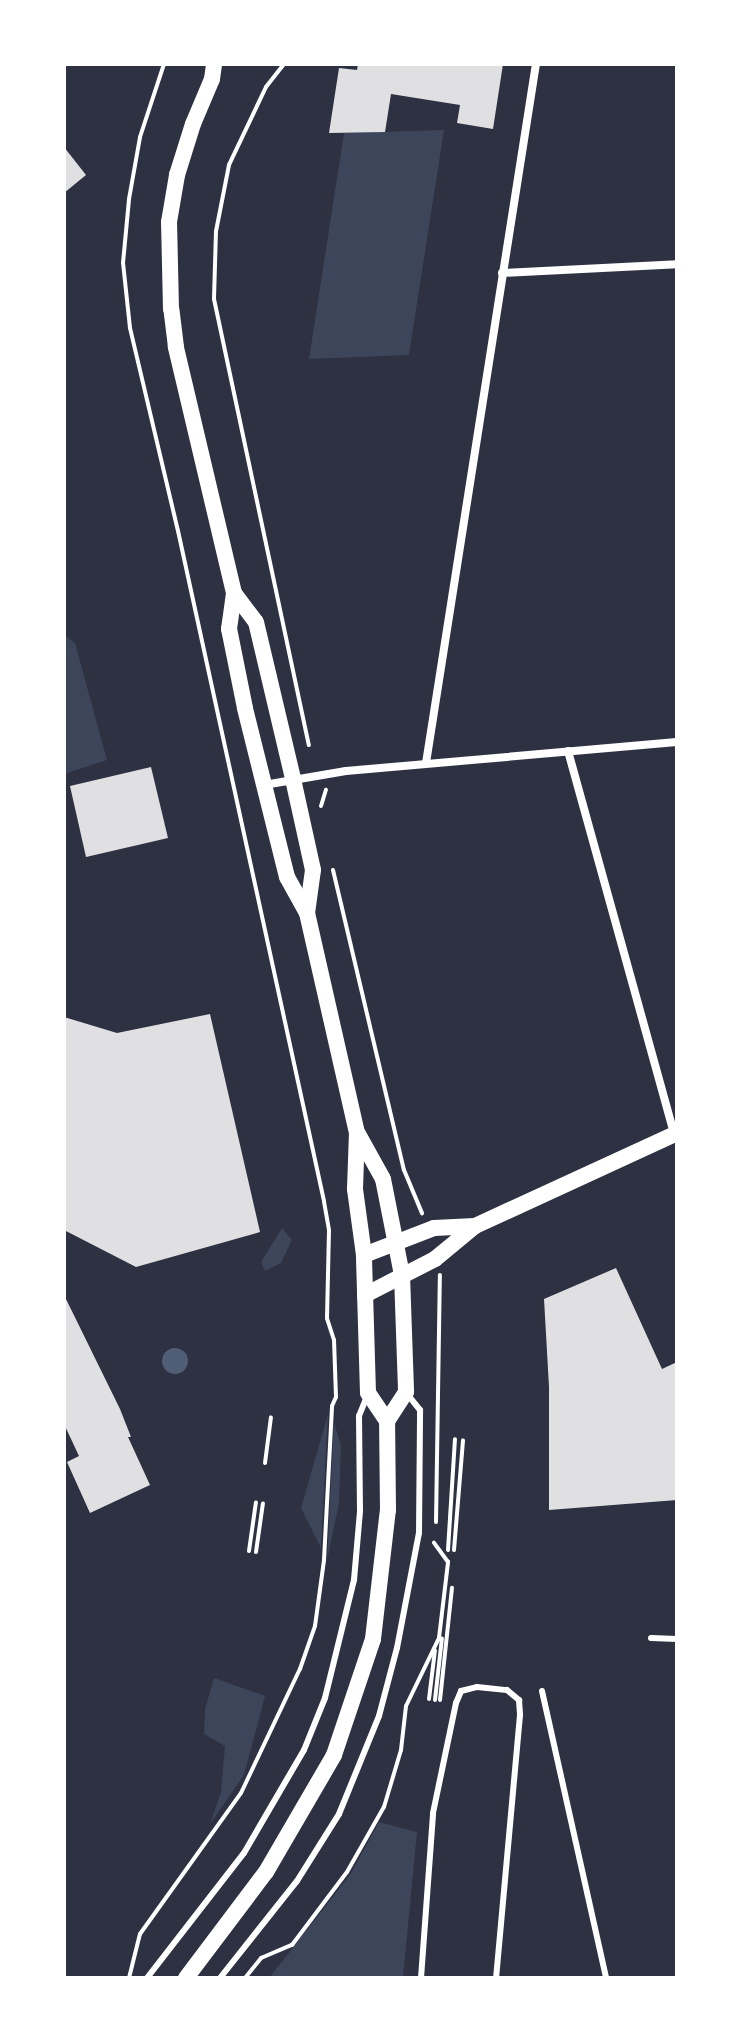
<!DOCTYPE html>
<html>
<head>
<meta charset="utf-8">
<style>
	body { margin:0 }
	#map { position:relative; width:741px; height:2042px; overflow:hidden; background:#2d3142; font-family:Manrope,sans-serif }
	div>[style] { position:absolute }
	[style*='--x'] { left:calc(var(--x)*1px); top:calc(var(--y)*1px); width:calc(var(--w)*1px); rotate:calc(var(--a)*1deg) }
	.green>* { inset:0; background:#3c4559 }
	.water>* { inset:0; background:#4f5d75 }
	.round { border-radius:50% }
	.building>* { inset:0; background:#e0e0e3 }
	.path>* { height:4px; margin:-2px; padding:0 2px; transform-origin:2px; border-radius:2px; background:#fff }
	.service>* { height:6px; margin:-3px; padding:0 3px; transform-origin:3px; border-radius:3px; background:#fff }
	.minor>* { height:8px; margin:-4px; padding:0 4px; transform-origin:4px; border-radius:4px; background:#fff }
	.secondary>* { height:16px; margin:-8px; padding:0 8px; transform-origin:8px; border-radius:8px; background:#fff }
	span { translate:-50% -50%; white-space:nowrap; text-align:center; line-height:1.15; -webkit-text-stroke:8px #fff; paint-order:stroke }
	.frame { position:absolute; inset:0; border:66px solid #fff; pointer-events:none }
</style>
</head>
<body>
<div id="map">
	<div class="green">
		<div style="clip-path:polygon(444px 130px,409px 355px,309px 359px,344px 133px)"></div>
		<div style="clip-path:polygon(64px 635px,75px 643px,107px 760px,64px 774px)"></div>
		<div style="clip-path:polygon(282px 1228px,292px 1240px,281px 1263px,265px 1271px,261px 1262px)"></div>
		<div style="clip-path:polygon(328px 1414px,321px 1548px,301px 1508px)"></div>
		<div style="clip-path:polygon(334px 1423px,341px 1445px,339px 1503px,327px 1561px)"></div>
		<div style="clip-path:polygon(214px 1678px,265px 1696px,244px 1775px,210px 1824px,221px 1792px,225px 1746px,204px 1734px,205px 1709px)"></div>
		<div style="clip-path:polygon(379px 1822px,417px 1832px,403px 1978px,269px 1978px,350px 1875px)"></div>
	</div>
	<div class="water">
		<div class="round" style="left:162px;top:1348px;width:26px;height:26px"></div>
	</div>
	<div class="building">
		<div style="clip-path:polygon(358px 64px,503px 64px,493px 129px,457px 123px,460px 105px,391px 94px,385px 132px,329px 133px,339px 68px,357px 70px)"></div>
		<div style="clip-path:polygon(64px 147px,86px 175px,64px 193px)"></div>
		<div style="clip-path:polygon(151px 767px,168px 838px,86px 857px,70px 786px)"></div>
		<div style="clip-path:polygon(210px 1014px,260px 1232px,136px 1267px,64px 1230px,64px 1017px,117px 1033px)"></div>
		<div style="clip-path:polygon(616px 1268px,662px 1369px,677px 1362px,677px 1500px,549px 1510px,549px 1387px,544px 1299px)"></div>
		<div style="clip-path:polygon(64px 1295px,120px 1409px,131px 1437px,128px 1437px,150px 1485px,90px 1513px,67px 1462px,79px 1456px,64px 1424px)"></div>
	</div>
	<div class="path">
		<div style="--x:284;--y:64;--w:29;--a:128"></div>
		<div style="--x:266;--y:87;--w:86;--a:115.4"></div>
		<div style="--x:229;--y:165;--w:67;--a:101.1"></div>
		<div style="--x:216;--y:231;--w:68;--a:91.7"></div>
		<div style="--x:214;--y:299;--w:456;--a:78"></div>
		<div style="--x:321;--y:806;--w:17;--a:-73"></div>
		<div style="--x:333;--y:870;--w:308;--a:76.7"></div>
		<div style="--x:404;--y:1170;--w:47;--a:67.3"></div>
		<div style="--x:265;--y:1463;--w:46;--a:-82.6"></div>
		<div style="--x:436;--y:1522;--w:247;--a:-89.1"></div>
		<div style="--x:448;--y:1550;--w:111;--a:-86.4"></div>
		<div style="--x:454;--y:1550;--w:110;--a:-85.3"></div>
		<div style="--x:249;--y:1551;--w:49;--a:-81.9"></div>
		<div style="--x:256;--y:1552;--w:49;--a:-81.9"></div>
		<div style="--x:429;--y:1699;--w:49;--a:-83"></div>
		<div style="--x:435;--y:1700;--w:62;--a:-83.6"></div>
		<div style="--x:440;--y:1700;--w:113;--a:-83.9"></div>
		<div style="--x:129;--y:1978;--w:45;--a:-76"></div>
		<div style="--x:140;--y:1934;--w:173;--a:-54.4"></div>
		<div style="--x:241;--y:1793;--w:137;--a:-64.6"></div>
		<div style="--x:300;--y:1669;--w:46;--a:-70.8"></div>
		<div style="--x:315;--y:1626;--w:67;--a:-82.2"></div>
		<div style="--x:324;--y:1560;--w:154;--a:-87"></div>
		<div style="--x:332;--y:1406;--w:10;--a:-66"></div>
		<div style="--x:336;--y:1397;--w:57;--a:-92"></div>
		<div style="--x:334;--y:1340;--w:23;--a:-108"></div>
		<div style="--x:327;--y:1318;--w:88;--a:-88.7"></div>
		<div style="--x:329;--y:1230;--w:29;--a:-100"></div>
		<div style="--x:324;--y:1201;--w:686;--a:-102.29"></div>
		<div style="--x:178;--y:531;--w:209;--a:-103.3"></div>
		<div style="--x:130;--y:328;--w:65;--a:-96.1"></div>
		<div style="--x:123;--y:263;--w:64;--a:-84.6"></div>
		<div style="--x:129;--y:199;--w:63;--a:-79.9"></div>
		<div style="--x:140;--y:137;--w:77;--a:-71.8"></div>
		<div style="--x:245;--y:1978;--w:26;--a:-51"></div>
		<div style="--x:261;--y:1958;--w:34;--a:-23"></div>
		<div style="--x:292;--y:1945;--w:91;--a:-53"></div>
		<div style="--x:347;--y:1872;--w:75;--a:-60.4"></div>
		<div style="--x:384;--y:1807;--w:59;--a:-73.4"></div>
		<div style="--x:401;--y:1750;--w:44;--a:-83.5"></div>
		<div style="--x:406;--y:1706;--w:76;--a:-64.1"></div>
		<div style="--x:439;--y:1638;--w:77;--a:-83.2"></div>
		<div style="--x:448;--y:1562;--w:24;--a:-126"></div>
	</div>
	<div class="service">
		<div style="--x:651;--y:1638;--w:26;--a:2"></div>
		<div style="--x:542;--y:1691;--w:294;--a:77.4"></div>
		<div style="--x:147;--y:1978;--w:158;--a:-52.2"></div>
		<div style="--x:244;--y:1853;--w:119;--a:-59.8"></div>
		<div style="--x:304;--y:1750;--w:56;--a:-68"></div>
		<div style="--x:325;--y:1698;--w:122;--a:-76.2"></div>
		<div style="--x:354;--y:1580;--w:69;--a:-85"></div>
		<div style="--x:360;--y:1511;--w:95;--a:-90.6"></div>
		<div style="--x:359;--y:1416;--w:22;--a:-68"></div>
		<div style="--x:220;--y:1978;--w:124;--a:-51.6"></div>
		<div style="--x:297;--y:1881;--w:79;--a:-57.9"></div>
		<div style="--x:339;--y:1814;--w:106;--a:-67.8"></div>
		<div style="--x:379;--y:1716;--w:70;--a:-75.2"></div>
		<div style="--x:397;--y:1648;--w:117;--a:-79.2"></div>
		<div style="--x:419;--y:1533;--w:123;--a:-89.5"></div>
		<div style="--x:420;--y:1410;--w:19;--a:-129"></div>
		<div style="--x:421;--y:1978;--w:165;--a:-85.8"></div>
		<div style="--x:433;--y:1813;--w:112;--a:-78.2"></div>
		<div style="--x:456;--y:1703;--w:13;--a:-67"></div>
		<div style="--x:461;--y:1691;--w:16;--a:-14"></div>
		<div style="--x:477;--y:1687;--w:30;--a:6"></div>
		<div style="--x:507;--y:1690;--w:16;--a:40"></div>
		<div style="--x:519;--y:1700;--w:15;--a:86"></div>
		<div style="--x:520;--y:1715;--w:264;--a:95.2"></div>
	</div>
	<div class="minor">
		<div style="--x:502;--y:273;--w:175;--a:-2.9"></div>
		<div style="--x:568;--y:751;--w:397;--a:74.5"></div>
		<div style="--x:426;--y:763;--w:708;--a:-81.06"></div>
		<div style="--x:264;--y:785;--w:83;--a:-9.7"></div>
		<div style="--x:346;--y:771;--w:332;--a:-5"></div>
	</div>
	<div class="secondary">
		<div style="--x:234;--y:593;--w:36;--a:53"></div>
		<div style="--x:256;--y:622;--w:161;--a:76.7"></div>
		<div style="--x:293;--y:779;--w:93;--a:77.6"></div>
		<div style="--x:313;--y:870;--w:43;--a:97.9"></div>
		<div style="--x:358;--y:1134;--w:51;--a:60.9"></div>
		<div style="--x:383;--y:1179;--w:98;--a:78.8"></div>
		<div style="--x:402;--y:1275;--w:117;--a:88"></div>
		<div style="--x:406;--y:1392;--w:35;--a:123"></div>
		<div style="--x:364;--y:1255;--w:75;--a:-21.1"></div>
		<div style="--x:434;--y:1228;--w:41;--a:-2.8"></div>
		<div style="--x:365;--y:1295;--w:79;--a:-27.2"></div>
		<div style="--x:435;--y:1259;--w:52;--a:-39.5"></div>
		<div style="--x:475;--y:1226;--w:222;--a:-24.7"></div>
		<div style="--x:186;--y:1978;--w:133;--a:-53"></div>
		<div style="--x:266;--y:1872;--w:135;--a:-59.8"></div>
		<div style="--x:334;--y:1755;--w:122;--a:-71.4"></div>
		<div style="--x:373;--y:1639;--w:130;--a:-83.4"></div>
		<div style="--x:388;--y:1510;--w:89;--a:-90.6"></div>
		<div style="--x:387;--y:1421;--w:34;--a:-124"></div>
		<div style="--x:368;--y:1393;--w:138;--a:-91.7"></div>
		<div style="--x:364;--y:1255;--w:67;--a:-97.8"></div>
		<div style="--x:355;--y:1189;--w:56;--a:-88"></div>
		<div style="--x:357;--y:1133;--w:226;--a:-102.8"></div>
		<div style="--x:307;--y:913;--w:41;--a:-119.1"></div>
		<div style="--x:287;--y:877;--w:174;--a:-104"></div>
		<div style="--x:245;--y:708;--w:81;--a:-101.4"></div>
		<div style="--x:229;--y:629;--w:36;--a:-82"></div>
		<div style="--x:234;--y:593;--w:253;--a:-103.3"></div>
		<div style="--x:176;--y:347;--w:38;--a:-97"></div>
		<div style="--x:171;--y:309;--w:87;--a:-91.3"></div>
		<div style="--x:169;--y:222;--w:48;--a:-80.3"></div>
		<div style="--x:177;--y:175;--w:53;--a:-72.6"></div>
		<div style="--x:193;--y:124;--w:49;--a:-67.1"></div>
		<div style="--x:212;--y:79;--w:15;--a:-82"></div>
	</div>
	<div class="frame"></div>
</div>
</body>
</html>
